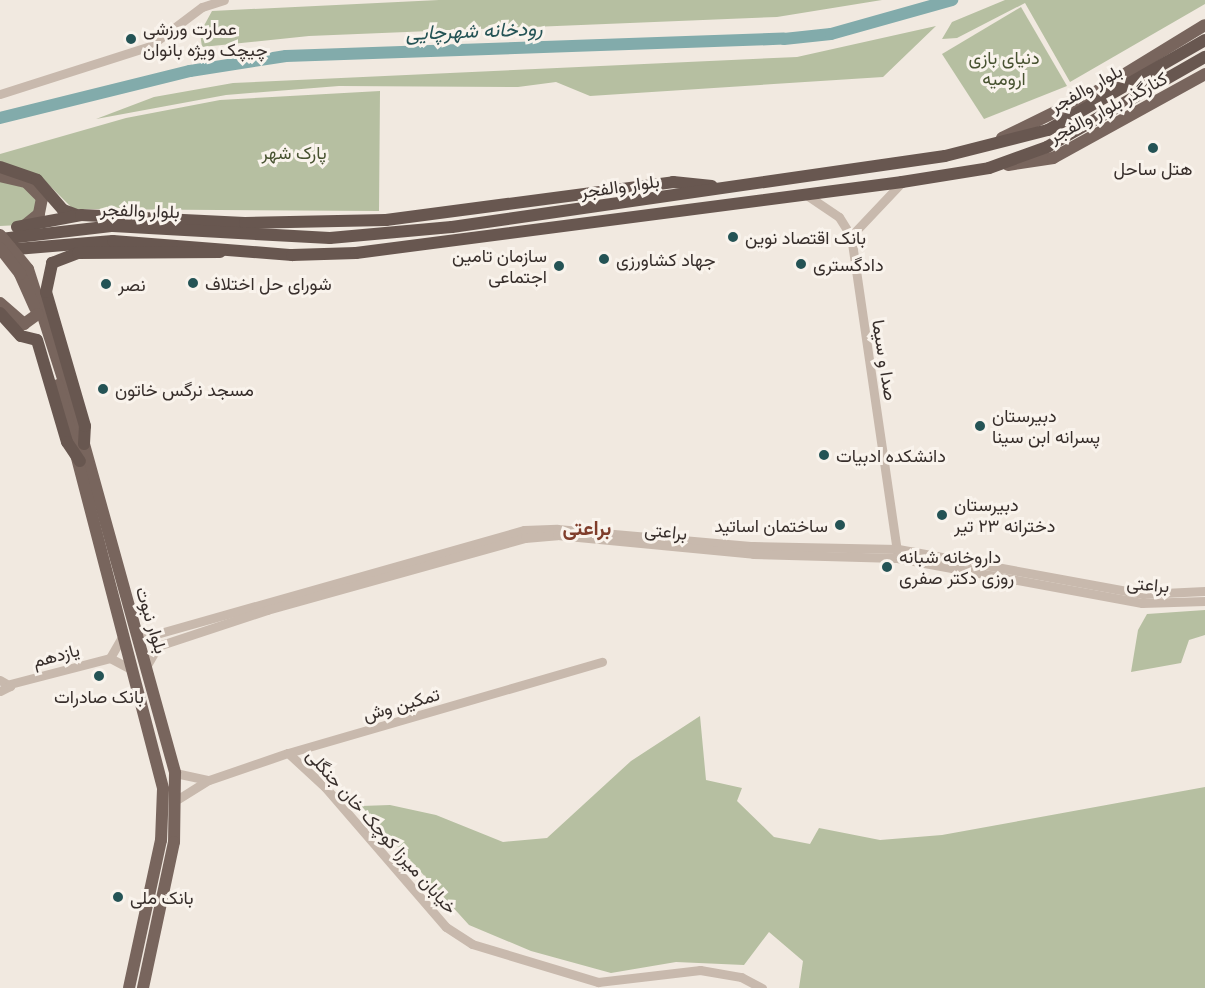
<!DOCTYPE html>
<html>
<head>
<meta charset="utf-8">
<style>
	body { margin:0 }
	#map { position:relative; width:1205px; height:988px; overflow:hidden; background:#f1e9e0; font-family:"Golos Text",Vazirmatn,sans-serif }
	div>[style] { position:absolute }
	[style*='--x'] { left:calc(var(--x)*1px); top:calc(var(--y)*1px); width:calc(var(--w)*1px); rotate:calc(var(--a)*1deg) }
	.green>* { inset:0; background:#b6bfa1 }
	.river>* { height:12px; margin:-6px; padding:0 6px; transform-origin:6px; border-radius:6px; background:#82abab }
	.tertiary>* { height:9px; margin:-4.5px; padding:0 4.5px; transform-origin:4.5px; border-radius:4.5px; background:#c8b9ad }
	.primary>* { height:12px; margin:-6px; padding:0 6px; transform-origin:6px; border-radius:6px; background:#78655d }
	.trunk>* { height:12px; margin:-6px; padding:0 6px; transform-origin:6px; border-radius:6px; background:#685750 }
	.primary-bridge>* { height:12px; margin:-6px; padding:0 6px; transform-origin:6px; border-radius:6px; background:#78655d }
	.dots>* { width:16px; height:16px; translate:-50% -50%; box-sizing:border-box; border:3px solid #f9f3ec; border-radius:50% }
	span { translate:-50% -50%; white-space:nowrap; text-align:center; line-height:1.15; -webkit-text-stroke:6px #f9f3ec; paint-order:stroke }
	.poi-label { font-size:18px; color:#372e2b }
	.left { translate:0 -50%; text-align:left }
	.right { translate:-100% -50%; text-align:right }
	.park-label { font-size:18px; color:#485331 }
	.street-label { font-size:18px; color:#372e2b }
	.water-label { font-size:20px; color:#245355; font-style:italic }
	.neighbourhood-label { font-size:20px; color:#7f3d2b; font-weight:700 }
</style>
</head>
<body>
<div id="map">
	<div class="green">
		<div style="clip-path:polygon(439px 0,882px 0,777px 17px,309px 36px,202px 47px,200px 33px,212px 11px)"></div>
		<div style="clip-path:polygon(1005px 0,1205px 0,1205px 4px,1070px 82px,1025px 3px,957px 38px,942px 39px,952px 22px)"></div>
		<div style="clip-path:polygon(1021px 7px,1067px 86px,984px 119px,942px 54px)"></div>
		<div style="clip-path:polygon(936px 26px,883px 77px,590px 96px,556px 82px,518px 87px,339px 86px,226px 95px,96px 119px,154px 97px,233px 83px,797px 57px)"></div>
		<div style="clip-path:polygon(380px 91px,379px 211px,73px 209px,44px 180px,0 161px,0 154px,126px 118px,220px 100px)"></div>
		<div style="clip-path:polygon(0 179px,33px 191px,38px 207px,20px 225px,0 226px)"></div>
		<div style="clip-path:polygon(1205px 610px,1205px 635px,1189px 640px,1181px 663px,1131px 672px,1138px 630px,1147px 614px)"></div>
		<div style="clip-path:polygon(700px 716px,706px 780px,742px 788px,737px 801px,774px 837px,810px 844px,819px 828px,880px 840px,942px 835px,1205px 787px,1205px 988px,799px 988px,803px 961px,769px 932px,744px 965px,676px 962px,611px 973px,531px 951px,469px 925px,361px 806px,390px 805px,436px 815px,503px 842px,547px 838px,631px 761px)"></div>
	</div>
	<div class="river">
		<div style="--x:0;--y:118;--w:196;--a:-13.9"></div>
		<div style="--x:190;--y:71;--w:97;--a:-8.9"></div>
		<div style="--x:286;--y:56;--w:498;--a:-2"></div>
		<div style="--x:784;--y:39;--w:47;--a:-6.1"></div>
		<div style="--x:831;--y:34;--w:126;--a:-15.7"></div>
	</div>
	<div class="tertiary">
		<div style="--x:0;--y:94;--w:157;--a:-17.7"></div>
		<div style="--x:150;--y:46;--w:65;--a:-36.9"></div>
		<div style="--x:202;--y:7;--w:23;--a:-18"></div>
		<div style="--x:808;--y:196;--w:37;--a:34"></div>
		<div style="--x:839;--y:217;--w:22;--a:58"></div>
		<div style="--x:851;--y:236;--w:320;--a:81.7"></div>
		<div style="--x:851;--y:236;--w:74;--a:-46.6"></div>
		<div style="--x:136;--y:629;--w:18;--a:19"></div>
		<div style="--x:153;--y:635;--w:386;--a:-15.8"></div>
		<div style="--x:524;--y:530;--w:33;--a:-2"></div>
		<div style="--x:557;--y:529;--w:197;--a:5"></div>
		<div style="--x:753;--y:546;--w:145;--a:1.2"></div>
		<div style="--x:898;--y:549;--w:249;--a:10.4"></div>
		<div style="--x:1143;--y:594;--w:62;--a:-2.8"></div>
		<div style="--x:122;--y:637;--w:24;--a:120"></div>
		<div style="--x:110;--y:658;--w:24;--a:28"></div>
		<div style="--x:147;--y:665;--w:22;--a:-60"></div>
		<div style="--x:158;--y:646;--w:115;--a:-18.3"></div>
		<div style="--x:267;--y:610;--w:268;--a:-15.6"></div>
		<div style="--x:525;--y:538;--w:32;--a:-5"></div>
		<div style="--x:557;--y:535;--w:197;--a:5.5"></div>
		<div style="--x:753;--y:554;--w:144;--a:1.6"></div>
		<div style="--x:897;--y:558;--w:249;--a:10.4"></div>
		<div style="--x:1142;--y:603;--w:63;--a:-1.8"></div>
		<div style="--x:0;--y:680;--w:12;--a:31"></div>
		<div style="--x:10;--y:686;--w:11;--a:153"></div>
		<div style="--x:10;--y:684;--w:103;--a:-14.6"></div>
		<div style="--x:288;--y:753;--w:50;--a:42.6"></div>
		<div style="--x:325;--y:787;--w:185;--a:49.2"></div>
		<div style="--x:446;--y:927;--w:31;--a:33"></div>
		<div style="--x:472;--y:944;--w:132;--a:16.8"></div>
		<div style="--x:598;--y:982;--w:103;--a:-6.7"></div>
		<div style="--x:700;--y:970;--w:42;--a:9.7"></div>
		<div style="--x:741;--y:977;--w:24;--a:28"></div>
		<div style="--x:175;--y:773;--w:33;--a:12"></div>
		<div style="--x:178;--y:799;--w:36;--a:-32"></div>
		<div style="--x:209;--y:780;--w:83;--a:-18.9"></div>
		<div style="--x:288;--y:753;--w:327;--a:-16.2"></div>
	</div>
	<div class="primary">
		<div style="--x:1002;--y:138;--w:100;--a:-26.1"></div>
		<div style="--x:1092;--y:94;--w:132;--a:-31.4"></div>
		<div style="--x:1008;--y:165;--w:46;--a:-8.8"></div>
		<div style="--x:1053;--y:158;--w:174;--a:-28.9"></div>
		<div style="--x:0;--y:176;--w:27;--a:13"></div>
		<div style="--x:26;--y:182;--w:23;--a:45"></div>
		<div style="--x:42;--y:198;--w:16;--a:101"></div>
		<div style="--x:39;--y:214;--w:19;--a:141"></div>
		<div style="--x:28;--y:269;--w:184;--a:72.3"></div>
		<div style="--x:84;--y:444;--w:341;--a:74.5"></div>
		<div style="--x:175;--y:773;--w:69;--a:90.8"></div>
		<div style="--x:174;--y:842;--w:149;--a:102"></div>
		<div style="--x:20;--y:274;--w:37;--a:66"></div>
		<div style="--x:0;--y:303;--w:32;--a:41"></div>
		<div style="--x:24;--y:324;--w:17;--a:-36"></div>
		<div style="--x:58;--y:385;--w:417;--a:75.4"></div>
		<div style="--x:163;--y:789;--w:51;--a:92.2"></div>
		<div style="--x:161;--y:840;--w:151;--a:102.2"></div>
	</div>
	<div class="trunk">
		<div style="--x:0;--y:167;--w:39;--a:19"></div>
		<div style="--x:37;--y:180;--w:40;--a:49"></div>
		<div style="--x:63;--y:210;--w:15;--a:20"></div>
		<div style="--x:17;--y:227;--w:65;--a:-10.6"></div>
		<div style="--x:81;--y:215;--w:164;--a:2.8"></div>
		<div style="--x:245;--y:223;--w:141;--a:-1.2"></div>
		<div style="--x:386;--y:220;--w:290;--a:-7.5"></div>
		<div style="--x:673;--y:182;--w:39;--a:6"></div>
		<div style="--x:0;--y:239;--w:114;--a:-6.6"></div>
		<div style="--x:113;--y:226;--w:217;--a:3.2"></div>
		<div style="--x:330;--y:238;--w:122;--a:-5.2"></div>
		<div style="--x:452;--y:227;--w:498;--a:-8.2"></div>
		<div style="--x:945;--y:156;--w:106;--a:-14.2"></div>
		<div style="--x:1048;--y:130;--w:181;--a:-29.8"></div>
		<div style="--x:4;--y:250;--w:109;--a:-4.7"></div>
		<div style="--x:113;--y:241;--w:180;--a:4.5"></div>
		<div style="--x:292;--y:255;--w:64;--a:-1.8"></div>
		<div style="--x:356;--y:253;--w:551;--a:-7.41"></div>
		<div style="--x:902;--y:182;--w:88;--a:-9.1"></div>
		<div style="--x:989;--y:168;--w:62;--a:-19.9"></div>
		<div style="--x:1047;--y:147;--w:182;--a:-29.7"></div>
		<div style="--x:0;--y:313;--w:31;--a:48"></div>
		<div style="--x:21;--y:336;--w:16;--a:14"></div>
		<div style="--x:37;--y:340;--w:106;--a:73.6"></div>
		<div style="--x:67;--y:442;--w:23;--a:56"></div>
		<div style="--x:84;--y:444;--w:18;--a:-87"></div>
		<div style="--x:85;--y:426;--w:140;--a:-106.2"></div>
		<div style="--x:46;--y:292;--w:30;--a:-78"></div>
		<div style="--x:52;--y:263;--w:28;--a:-21"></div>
		<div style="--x:78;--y:253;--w:142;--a:-0.4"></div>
	</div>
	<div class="primary-bridge">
		<div style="--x:0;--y:235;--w:44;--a:50.5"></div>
		<div style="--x:0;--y:248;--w:33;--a:52"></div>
	</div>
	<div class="dots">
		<div style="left:131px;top:39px;background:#245355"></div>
		<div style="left:1153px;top:148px;background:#245355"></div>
		<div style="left:733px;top:237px;background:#245355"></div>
		<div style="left:604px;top:259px;background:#245355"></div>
		<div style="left:801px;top:264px;background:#245355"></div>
		<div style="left:559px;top:266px;background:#245355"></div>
		<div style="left:193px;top:283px;background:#245355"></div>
		<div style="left:106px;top:284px;background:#245355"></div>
		<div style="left:103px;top:389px;background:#245355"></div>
		<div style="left:980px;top:426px;background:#245355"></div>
		<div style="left:824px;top:455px;background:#245355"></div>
		<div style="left:942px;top:515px;background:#245355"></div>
		<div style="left:840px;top:525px;background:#245355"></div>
		<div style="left:887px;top:567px;background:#245355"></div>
		<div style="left:99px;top:676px;background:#245355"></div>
		<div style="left:118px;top:897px;background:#245355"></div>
	</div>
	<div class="poi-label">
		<span class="left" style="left:143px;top:39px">عمارت ورزشی<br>چیچک ویژه بانوان</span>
		<span style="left:1153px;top:168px">هتل ساحل</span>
		<span class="left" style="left:745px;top:237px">بانک اقتصاد نوین</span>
		<span class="right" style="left:547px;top:266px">سازمان تامین<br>اجتماعی</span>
		<span class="left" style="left:616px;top:259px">جهاد کشاورزی</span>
		<span class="left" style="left:813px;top:264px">دادگستری</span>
		<span class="left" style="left:205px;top:283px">شورای حل اختلاف</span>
		<span class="left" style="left:118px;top:284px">نصر</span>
		<span class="left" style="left:115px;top:389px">مسجد نرگس خاتون</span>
		<span class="left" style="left:992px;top:426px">دبیرستان<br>پسرانه ابن سینا</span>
		<span class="left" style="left:836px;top:455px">دانشکده ادبیات</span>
		<span class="left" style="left:954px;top:515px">دبیرستان<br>دخترانه ۲۳ تیر</span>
		<span class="right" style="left:828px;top:525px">ساختمان اساتید</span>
		<span class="left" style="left:899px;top:567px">داروخانه شبانه<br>روزی دکتر صفری</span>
		<span style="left:99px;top:696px">بانک صادرات</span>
		<span class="left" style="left:130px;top:897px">بانک ملی</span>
	</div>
	<div class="park-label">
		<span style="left:1004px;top:68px">دنیای بازی<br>ارومیه</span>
		<span style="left:294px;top:152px">پارک شهر</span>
	</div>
	<div class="street-label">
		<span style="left:1086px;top:88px;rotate:-29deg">بلوار والفجر</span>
		<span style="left:1108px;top:107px;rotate:-28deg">کنارگذر بلوار والفجر</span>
		<span style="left:620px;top:186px;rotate:-8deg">بلوار والفجر</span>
		<span style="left:140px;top:210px;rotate:2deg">بلوار والفجر</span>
		<span style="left:885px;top:360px;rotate:81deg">صدا و سیما</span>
		<span style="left:666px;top:531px;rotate:6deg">براعتی</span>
		<span style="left:1148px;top:584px;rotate:5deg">براعتی</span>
		<span style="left:152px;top:620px;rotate:73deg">بلوار نبوت</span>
		<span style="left:56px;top:655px;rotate:-15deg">یازدهم</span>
		<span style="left:401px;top:704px;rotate:-16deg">تمکین وش</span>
		<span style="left:382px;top:831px;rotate:48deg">خیابان میرزا کوچک خان جنگلی</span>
	</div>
	<div class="water-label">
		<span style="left:474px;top:30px;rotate:-2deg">رودخانه شهرچایی</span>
	</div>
	<div class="neighbourhood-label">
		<span style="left:587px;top:527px">براعتی</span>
	</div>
</div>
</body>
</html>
